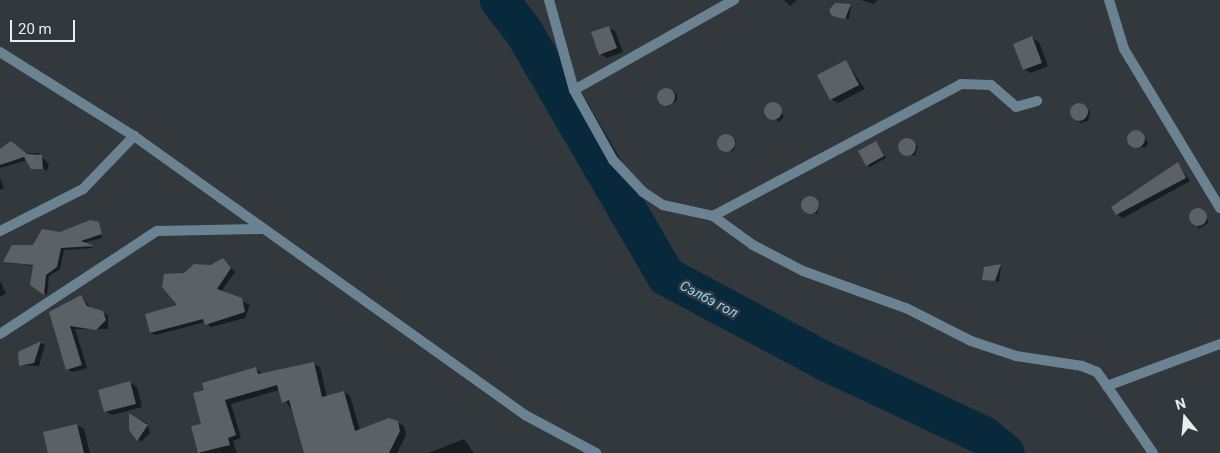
<!DOCTYPE html>
<html>
<head>
<meta charset="utf-8">
<style>
	body { margin:0 }
	#map { position:relative; width:1220px; height:453px; overflow:hidden; background:#32383b; font-family:Roboto,sans-serif }
	div>[style] { position:absolute }
	[style*='--x'] { left:calc(var(--x)*1px); top:calc(var(--y)*1px); width:calc(var(--w)*1px); rotate:calc(var(--a)*1deg) }
	.shadow>* { inset:0; background:#0007 }
	.stream>* { height:6px; margin:-3px; padding:0 3px; transform-origin:3px; border-radius:3px; background:#08293b }
	.river>* { height:39px; margin:-19.5px; padding:0 19.5px; transform-origin:19.5px; border-radius:19.5px; background:#08293b }
	.building>* { inset:0; background:#5b6165 }
	.round { border-radius:50% }
	.minor>* { height:10px; margin:-5px; padding:0 5px; transform-origin:5px; border-radius:5px; background:#6a8292 }
	span { translate:-50% -50%; white-space:nowrap; text-align:center; line-height:1.15; -webkit-text-stroke:5px #32383b; paint-order:stroke }
	.water-label { font-size:14px; color:#8fd2fd; font-style:italic }
	.north { position:absolute; left:1160px; top:393px; width:50px; height:50px; -webkit-text-stroke:4px #32383b; paint-order:stroke; rotate:343deg; font-size:14px; font-weight:700; line-height:20px; text-align:center; color:#e9edf0 }
	.north::after { content:''; display:block; margin:auto; width:18px; height:22px; background:#e9edf0; clip-path:polygon(50% 0,100% 100%,50% 72%,0 100%) }
	.scale { position:absolute; left:10px; top:20px; width:65px; height:22px; box-sizing:border-box; border:2px solid #e9edf0; border-top:0; padding-left:6px; font-size:15px; line-height:18px; white-space:nowrap; color:#e9edf0; -webkit-text-stroke:4px #32383b; paint-order:stroke }
</style>
</head>
<body>
<div id="map">
	<div class="shadow">
		<div style="clip-path:polygon(784px 0,797px 0,790px 6px)"></div>
		<div style="clip-path:polygon(861px 0,877px 0,874px 4px)"></div>
		<div style="clip-path:polygon(851px 5px,849px 19px,833px 15px)"></div>
		<div style="clip-path:polygon(608px 27px,615px 31px,623px 52px,607px 58px,600px 54px)"></div>
		<div style="clip-path:polygon(1032px 38px,1039px 42px,1048px 66px,1031px 73px,1024px 69px)"></div>
		<div style="clip-path:polygon(846px 62px,865px 89px,838px 103px,831px 99px)"></div>
		<div style="clip-path:polygon(668px 90px,677px 94px,677px 100px,668px 107px,658px 97px)"></div>
		<div style="clip-path:polygon(776px 105px,784px 117px,779px 122px,765px 110px)"></div>
		<div style="clip-path:polygon(1083px 106px,1090px 112px,1088px 121px,1080px 123px,1071px 110px)"></div>
		<div style="clip-path:polygon(1140px 132px,1148px 142px,1146px 147px,1135px 147px,1131px 134px)"></div>
		<div style="clip-path:polygon(724px 136px,736px 140px,734px 151px,723px 151px,719px 140px)"></div>
		<div style="clip-path:polygon(906px 139px,918px 146px,915px 156px,898px 149px)"></div>
		<div style="clip-path:polygon(876px 143px,886px 158px,870px 167px,867px 165px)"></div>
		<div style="clip-path:polygon(38px 153px,49px 164px,47px 171px,28px 160px,0 168px,0 154px)"></div>
		<div style="clip-path:polygon(1178px 164px,1190px 181px,1123px 218px,1117px 214px,1112px 207px)"></div>
		<div style="clip-path:polygon(0 178px,4px 188px,0 190px)"></div>
		<div style="clip-path:polygon(805px 199px,820px 204px,817px 214px,803px 208px)"></div>
		<div style="clip-path:polygon(1202px 209px,1209px 222px,1199px 229px,1192px 213px)"></div>
		<div style="clip-path:polygon(99px 223px,102px 238px,82px 243px,94px 248px,64px 250px,60px 269px,49px 276px,47px 295px,31px 284px,34px 266px,5px 262px,60px 234px)"></div>
		<div style="clip-path:polygon(223px 259px,235px 272px,221px 292px,250px 305px,245px 318px,211px 327px,205px 322px,156px 335px,151px 333px,146px 314px,179px 306px,185px 275px)"></div>
		<div style="clip-path:polygon(1001px 266px,999px 282px,984px 279px,985px 268px)"></div>
		<div style="clip-path:polygon(0 281px,6px 293px,0 297px)"></div>
		<div style="clip-path:polygon(81px 296px,91px 308px,108px 315px,108px 329px,75px 329px,87px 368px,73px 372px,67px 369px,50px 313px)"></div>
		<div style="clip-path:polygon(41px 343px,45px 345px,39px 366px,20px 365px,19px 353px)"></div>
		<div style="clip-path:polygon(313px 363px,320px 367px,327px 397px,344px 392px,350px 396px,360px 430px,397px 422px,404px 426px,406px 435px,397px 453px,318px 453px,279px 390px,231px 404px,241px 438px,233px 441px,237px 453px,200px 453px,192px 427px,202px 425px,206px 391px,256px 369px,263px 374px)"></div>
		<div style="clip-path:polygon(130px 383px,137px 387px,142px 407px,112px 415px,105px 411px)"></div>
		<div style="clip-path:polygon(131px 415px,147px 423px,150px 433px,141px 442px,130px 429px)"></div>
		<div style="clip-path:polygon(77px 425px,84px 429px,90px 453px,49px 453px)"></div>
		<div style="clip-path:polygon(464px 439px,474px 453px,428px 453px)"></div>
	</div>
	<div class="stream">
		<div style="--x:512;--y:0;--w:31;--a:71"></div>
	</div>
	<div class="river">
		<div style="--x:499;--y:0;--w:37;--a:52"></div>
		<div style="--x:522;--y:29;--w:286;--a:59.8"></div>
		<div style="--x:666;--y:276;--w:178;--a:28.1"></div>
		<div style="--x:823;--y:360;--w:177;--a:25.1"></div>
		<div style="--x:983;--y:435;--w:28;--a:39"></div>
	</div>
	<div class="building">
		<div style="clip-path:polygon(835px 3px,851px 4px,845px 19px,832px 16px,829px 10px)"></div>
		<div style="clip-path:polygon(609px 26px,617px 48px,599px 55px,591px 32px)"></div>
		<div style="clip-path:polygon(1032px 36px,1042px 63px,1023px 70px,1013px 44px)"></div>
		<div style="clip-path:polygon(846px 60px,859px 85px,830px 100px,817px 75px)"></div>
		<div class="round" style="left:657px;top:88px;width:18px;height:18px"></div>
		<div class="round" style="left:764px;top:102px;width:18px;height:18px"></div>
		<div class="round" style="left:1070px;top:103px;width:18px;height:18px"></div>
		<div class="round" style="left:1127px;top:130px;width:18px;height:18px"></div>
		<div class="round" style="left:717px;top:134px;width:18px;height:18px"></div>
		<div class="round" style="left:898px;top:138px;width:18px;height:18px"></div>
		<div style="clip-path:polygon(11px 141px,27px 154px,42px 155px,43px 169px,31px 169px,24px 157px,0 165px,0 149px)"></div>
		<div style="clip-path:polygon(876px 141px,884px 156px,866px 166px,858px 151px)"></div>
		<div style="clip-path:polygon(1178px 162px,1186px 178px,1116px 215px,1111px 207px)"></div>
		<div class="round" style="left:801px;top:196px;width:18px;height:18px"></div>
		<div class="round" style="left:1189px;top:208px;width:18px;height:18px"></div>
		<div style="clip-path:polygon(90px 220px,99px 222px,102px 234px,81px 241px,94px 246px,61px 248px,57px 267px,46px 275px,44px 295px,30px 285px,33px 265px,3px 262px,12px 245px,33px 245px,42px 229px,60px 232px)"></div>
		<div style="clip-path:polygon(223px 258px,231px 268px,217px 289px,242px 298px,245px 312px,205px 325px,203px 319px,150px 333px,145px 314px,177px 305px,162px 287px,164px 274px,184px 273px,194px 264px,210px 265px)"></div>
		<div style="clip-path:polygon(1001px 264px,995px 281px,982px 280px,984px 267px)"></div>
		<div style="clip-path:polygon(81px 295px,87px 306px,103px 311px,106px 320px,96px 330px,70px 326px,82px 365px,66px 370px,49px 312px)"></div>
		<div style="clip-path:polygon(41px 341px,34px 363px,19px 366px,18px 352px)"></div>
		<div style="clip-path:polygon(314px 362px,322px 397px,344px 391px,355px 431px,389px 418px,398px 421px,400px 431px,389px 453px,304px 453px,289px 400px,282px 403px,277px 385px,225px 400px,236px 435px,228px 438px,230px 445px,198px 453px,191px 426px,201px 424px,193px 393px,204px 390px,202px 383px,256px 367px,258px 374px)"></div>
		<div style="clip-path:polygon(130px 381px,136px 404px,104px 412px,98px 390px)"></div>
		<div style="clip-path:polygon(129px 413px,148px 425px,137px 441px,129px 430px)"></div>
		<div style="clip-path:polygon(77px 424px,84px 453px,48px 453px,43px 432px)"></div>
	</div>
	<div class="minor">
		<div style="--x:549;--y:0;--w:93;--a:74.5"></div>
		<div style="--x:574;--y:90;--w:184;--a:-29.4"></div>
		<div style="--x:1109;--y:0;--w:51;--a:73"></div>
		<div style="--x:1124;--y:49;--w:186;--a:58.9"></div>
		<div style="--x:0;--y:52;--w:158;--a:32.1"></div>
		<div style="--x:134;--y:136;--w:480;--a:35.5"></div>
		<div style="--x:525;--y:415;--w:81;--a:28.2"></div>
		<div style="--x:574;--y:90;--w:80;--a:60.9"></div>
		<div style="--x:613;--y:160;--w:44;--a:46.8"></div>
		<div style="--x:643;--y:192;--w:24;--a:33"></div>
		<div style="--x:663;--y:205;--w:51;--a:12.4"></div>
		<div style="--x:713;--y:216;--w:49;--a:35.9"></div>
		<div style="--x:753;--y:245;--w:56;--a:27.5"></div>
		<div style="--x:803;--y:271;--w:109;--a:19.8"></div>
		<div style="--x:906;--y:308;--w:73;--a:26.9"></div>
		<div style="--x:971;--y:341;--w:47;--a:18.4"></div>
		<div style="--x:1016;--y:356;--w:67;--a:8.6"></div>
		<div style="--x:1082;--y:366;--w:16;--a:22"></div>
		<div style="--x:1097;--y:372;--w:17;--a:54"></div>
		<div style="--x:713;--y:216;--w:281;--a:-28"></div>
		<div style="--x:961;--y:84;--w:30;--a:2"></div>
		<div style="--x:991;--y:85;--w:33;--a:41"></div>
		<div style="--x:1016;--y:107;--w:22;--a:-16"></div>
		<div style="--x:0;--y:231;--w:93;--a:-26.8"></div>
		<div style="--x:83;--y:189;--w:74;--a:-46.1"></div>
		<div style="--x:0;--y:334;--w:188;--a:-33.3"></div>
		<div style="--x:157;--y:231;--w:105;--a:-1.1"></div>
		<div style="--x:1153;--y:453;--w:81;--a:-124.5"></div>
		<div style="--x:1107;--y:386;--w:121;--a:-20.4"></div>
	</div>
	<div class="water-label">
		<span style="left:709px;top:299px;rotate:28deg">Сэлбэ гол</span>
	</div>
	<div class="north">N</div>
	<div class="scale">20 m</div>
</div>
</body>
</html>
